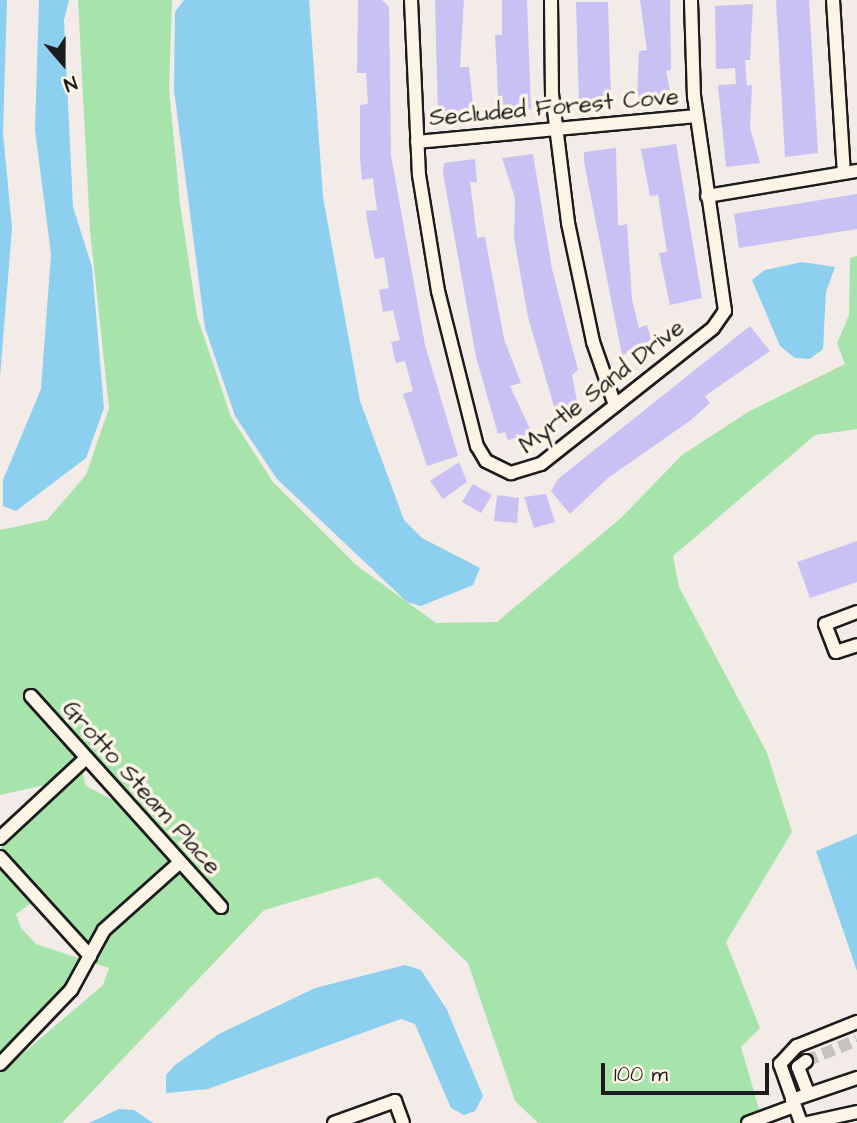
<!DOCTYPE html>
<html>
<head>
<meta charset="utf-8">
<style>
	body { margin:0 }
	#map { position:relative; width:857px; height:1123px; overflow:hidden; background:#f2ebe8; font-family:"Architects Daughter",sans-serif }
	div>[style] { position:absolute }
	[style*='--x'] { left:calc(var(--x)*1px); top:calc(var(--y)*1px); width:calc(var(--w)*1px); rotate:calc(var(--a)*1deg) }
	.green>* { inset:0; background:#a6e4ab }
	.water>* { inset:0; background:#8ccfee }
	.building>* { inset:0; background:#c9c1f4 }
	.minor-tunnel>* { height:12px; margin-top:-6px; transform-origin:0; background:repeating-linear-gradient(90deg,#c7c2bf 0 12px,transparent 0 18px) }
	.roads { filter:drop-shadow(2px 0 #1c1c1c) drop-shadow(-2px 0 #1c1c1c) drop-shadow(0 2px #1c1c1c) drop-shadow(0 -2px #1c1c1c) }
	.minor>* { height:12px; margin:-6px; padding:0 6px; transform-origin:6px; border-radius:6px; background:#fcf5e5 }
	span { translate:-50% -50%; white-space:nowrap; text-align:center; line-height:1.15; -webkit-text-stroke:7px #fcf5e5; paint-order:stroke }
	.street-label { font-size:24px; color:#1c1c1c }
	.north { position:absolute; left:28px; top:28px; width:70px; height:70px; -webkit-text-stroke:5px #fcf5e5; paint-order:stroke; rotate:160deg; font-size:19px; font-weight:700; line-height:28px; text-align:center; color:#1c1c1c }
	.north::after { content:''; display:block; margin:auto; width:24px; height:32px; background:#1c1c1c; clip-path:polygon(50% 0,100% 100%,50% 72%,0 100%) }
	.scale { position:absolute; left:601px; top:1063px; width:168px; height:32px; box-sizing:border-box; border:4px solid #1c1c1c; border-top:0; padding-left:9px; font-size:21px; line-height:24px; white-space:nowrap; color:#1c1c1c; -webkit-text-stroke:5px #fcf5e5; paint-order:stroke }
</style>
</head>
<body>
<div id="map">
	<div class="green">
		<div style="clip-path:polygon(78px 0,172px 0,169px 89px,180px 204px,197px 316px,231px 417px,273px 482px,356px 565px,436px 623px,497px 622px,621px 518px,682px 455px,748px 412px,845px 364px,837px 343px,849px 315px,850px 258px,857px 256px,857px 429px,815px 435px,673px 556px,679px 587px,767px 753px,792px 832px,726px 942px,760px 1028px,741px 1047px,763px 1123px,538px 1123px,515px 1101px,468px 963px,378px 877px,264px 910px,62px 1123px,0 1123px,0 1073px,103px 985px,109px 968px,93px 963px,108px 934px,179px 872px,221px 916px,229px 907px,31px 687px,23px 696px,78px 758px,49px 784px,0 795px,0 530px,47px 520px,86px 475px,109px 408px,90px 230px)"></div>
		<div style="clip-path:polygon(82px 771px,86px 786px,117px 802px,170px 862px,100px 925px,88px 945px,0 848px)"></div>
		<div style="clip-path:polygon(0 866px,33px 902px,16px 914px,21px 928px,36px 944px,81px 959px,66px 985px,0 1055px)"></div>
	</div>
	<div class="water">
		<div style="clip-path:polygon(0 0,7px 0,3px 133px,12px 228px,0 377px)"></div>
		<div style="clip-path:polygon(39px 0,69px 0,64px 20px,73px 207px,92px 267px,104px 408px,86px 458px,16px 511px,3px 506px,3px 480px,41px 389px,51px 254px,35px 130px)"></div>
		<div style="clip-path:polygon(184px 0,309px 0,323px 197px,360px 401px,404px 520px,422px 538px,480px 568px,473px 585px,421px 606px,407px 602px,277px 479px,235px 416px,205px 328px,174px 90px,175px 12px)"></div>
		<div style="clip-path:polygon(802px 262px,835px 267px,826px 292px,823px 349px,810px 359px,795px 358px,780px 346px,752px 280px,765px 270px)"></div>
		<div style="clip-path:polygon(857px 834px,857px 971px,816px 851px)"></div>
		<div style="clip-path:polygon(405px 965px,421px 970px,447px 1010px,483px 1096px,475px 1111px,464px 1115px,451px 1108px,415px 1024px,401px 1019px,208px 1089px,166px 1093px,166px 1075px,175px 1065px,219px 1034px,315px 988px)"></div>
		<div style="clip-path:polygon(119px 1109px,134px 1110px,153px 1123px,89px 1123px)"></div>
	</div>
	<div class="building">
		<div style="clip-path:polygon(358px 0,382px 0,389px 7px,391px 155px,425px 345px,458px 456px,427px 466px,403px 394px,413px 391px,405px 361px,396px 363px,391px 342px,400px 340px,393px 310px,383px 312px,379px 290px,389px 288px,384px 257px,375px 259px,369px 232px,366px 211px,377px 210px,373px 178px,362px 180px,360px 158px,360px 105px,368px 104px,366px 73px,357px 73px)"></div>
		<div style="clip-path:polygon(435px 0,464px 0,460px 67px,469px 67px,474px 114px,438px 116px)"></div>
		<div style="clip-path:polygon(502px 0,527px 0,531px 109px,499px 111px,495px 35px,502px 35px)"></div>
		<div style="clip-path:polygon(640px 0,670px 0,671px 70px,666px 71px,671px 96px,637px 98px,639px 51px,647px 50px)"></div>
		<div style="clip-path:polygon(776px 0,809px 0,818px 153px,785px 157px)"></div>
		<div style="clip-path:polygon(576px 2px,608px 2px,611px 102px,579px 104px)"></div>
		<div style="clip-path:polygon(753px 4px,750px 60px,745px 60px,747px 86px,752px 85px,750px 128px,760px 163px,726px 167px,718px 85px,736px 84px,735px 68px,716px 69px,715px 6px)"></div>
		<div style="clip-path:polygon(676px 144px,702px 298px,670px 305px,659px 253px,667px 252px,658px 195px,650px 196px,641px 149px)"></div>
		<div style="clip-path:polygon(616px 148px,618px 226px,627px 224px,632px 299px,639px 328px,647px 325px,653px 346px,622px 355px,584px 162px,584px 152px)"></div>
		<div style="clip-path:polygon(533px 154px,552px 269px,578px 370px,572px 375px,578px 407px,556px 413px,528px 317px,514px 238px,515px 198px,502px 158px)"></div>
		<div style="clip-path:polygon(475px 159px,477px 182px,470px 182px,477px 238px,485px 237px,504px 339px,521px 383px,510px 386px,532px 433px,508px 440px,505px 432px,498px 434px,476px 357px,443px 173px,444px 163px)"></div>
		<div style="clip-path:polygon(857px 194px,857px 229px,739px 248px,734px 214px)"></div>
		<div style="clip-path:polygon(750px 326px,770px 351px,705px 396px,710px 403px,691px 420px,608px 478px,570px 514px,551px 491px,558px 479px)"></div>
		<div style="clip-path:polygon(459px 462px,467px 482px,443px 499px,430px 481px)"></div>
		<div style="clip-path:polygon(473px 484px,492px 495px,481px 513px,462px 502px)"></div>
		<div style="clip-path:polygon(546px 494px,555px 522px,534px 528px,524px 497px)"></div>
		<div style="clip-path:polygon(497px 495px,519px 498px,517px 523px,494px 521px)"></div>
		<div style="clip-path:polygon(857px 541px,857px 582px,810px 598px,797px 562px)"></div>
	</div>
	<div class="minor-tunnel">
		<div style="--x:806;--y:1061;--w:55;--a:-22.4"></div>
	</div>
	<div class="roads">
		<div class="minor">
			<div style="--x:411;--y:0;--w:175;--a:87.4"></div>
			<div style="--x:419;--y:175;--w:118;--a:80.7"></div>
			<div style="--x:438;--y:291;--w:160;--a:75.9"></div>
			<div style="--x:477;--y:446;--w:17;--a:59"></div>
			<div style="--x:486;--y:461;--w:28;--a:26"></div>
			<div style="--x:511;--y:473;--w:31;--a:-17"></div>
			<div style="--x:541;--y:464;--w:219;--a:-38.3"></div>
			<div style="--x:713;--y:328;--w:21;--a:-55"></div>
			<div style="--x:725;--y:311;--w:216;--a:-98.2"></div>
			<div style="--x:694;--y:97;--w:97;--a:-91.8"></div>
			<div style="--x:551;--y:0;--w:94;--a:89.4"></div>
			<div style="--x:552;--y:94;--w:130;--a:82.9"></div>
			<div style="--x:568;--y:223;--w:122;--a:78.1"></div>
			<div style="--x:593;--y:342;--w:67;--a:70.8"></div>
			<div style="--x:833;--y:0;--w:173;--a:86.4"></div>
			<div style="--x:417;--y:142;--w:280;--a:-5.3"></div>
			<div style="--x:707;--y:196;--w:152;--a:-9.5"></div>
			<div style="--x:857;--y:612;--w:34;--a:159"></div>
			<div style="--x:825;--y:624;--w:30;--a:69"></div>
			<div style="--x:836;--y:652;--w:22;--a:-18"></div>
			<div style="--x:31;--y:696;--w:284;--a:48"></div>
			<div style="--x:0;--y:838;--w:117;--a:-42.9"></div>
			<div style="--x:0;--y:857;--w:134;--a:47.7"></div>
			<div style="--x:806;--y:1061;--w:10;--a:143"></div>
			<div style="--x:798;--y:1067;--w:28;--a:69"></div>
			<div style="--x:0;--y:1064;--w:103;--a:-46.2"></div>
			<div style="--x:71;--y:990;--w:68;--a:-61.2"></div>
			<div style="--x:104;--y:930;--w:101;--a:-41.8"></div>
			<div style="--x:792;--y:1100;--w:69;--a:-18.7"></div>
			<div style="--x:334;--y:1123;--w:65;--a:-19.8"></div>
			<div style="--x:395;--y:1101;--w:23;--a:70"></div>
			<div style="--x:748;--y:1123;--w:49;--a:-20.3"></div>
			<div style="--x:801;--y:1123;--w:63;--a:-109.6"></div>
			<div style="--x:780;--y:1064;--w:25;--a:-47"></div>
			<div style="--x:797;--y:1046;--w:65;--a:-21.8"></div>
			<div style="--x:807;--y:1123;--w:51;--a:-12.4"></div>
		</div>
	</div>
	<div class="street-label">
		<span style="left:554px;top:108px;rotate:-5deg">Secluded Forest Cove</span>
		<span style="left:602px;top:387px;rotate:-38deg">Myrtle Sand Drive</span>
		<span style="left:141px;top:788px;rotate:48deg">Grotto Steam Place</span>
	</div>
	<div class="north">N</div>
	<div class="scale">100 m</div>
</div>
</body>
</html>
